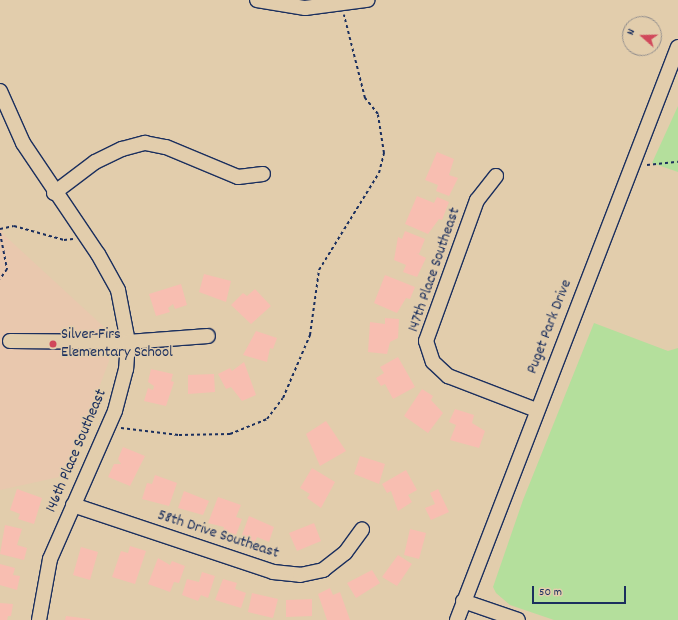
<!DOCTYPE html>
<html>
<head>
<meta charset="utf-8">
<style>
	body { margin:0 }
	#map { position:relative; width:678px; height:620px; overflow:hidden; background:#e2cdac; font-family:Dekko,sans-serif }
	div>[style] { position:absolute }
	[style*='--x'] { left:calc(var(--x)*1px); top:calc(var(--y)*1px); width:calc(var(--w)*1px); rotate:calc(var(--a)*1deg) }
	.built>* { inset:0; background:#e9c8ae }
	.green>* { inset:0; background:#b4df9c }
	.building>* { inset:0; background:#f8beb1 }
	.path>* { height:2px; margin-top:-1px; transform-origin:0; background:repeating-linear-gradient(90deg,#1b2f5e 0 3px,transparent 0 6px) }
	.roads { filter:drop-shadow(1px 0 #1b2f5e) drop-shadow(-1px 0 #1b2f5e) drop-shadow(0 1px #1b2f5e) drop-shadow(0 -1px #1b2f5e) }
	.minor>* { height:14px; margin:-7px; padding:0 7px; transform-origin:7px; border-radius:7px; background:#e2cdac }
	.dots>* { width:11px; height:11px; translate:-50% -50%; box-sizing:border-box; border:2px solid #e2cdac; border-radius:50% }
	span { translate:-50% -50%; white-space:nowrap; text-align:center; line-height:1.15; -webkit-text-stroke:3px #e2cdac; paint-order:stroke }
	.street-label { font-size:16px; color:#1b2f5e }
	.poi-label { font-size:16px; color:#1b2f5e }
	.left { translate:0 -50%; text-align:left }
	.north { position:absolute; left:622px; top:16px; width:40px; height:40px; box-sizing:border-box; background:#e2cdac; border:1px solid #928e8d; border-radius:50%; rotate:290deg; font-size:11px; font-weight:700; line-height:16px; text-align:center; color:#1b2f5e }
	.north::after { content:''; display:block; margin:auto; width:14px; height:18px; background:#d1495b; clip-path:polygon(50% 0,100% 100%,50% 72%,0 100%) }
	.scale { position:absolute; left:532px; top:586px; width:94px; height:18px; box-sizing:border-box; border:2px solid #1b2f5e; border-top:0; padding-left:5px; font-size:12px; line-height:14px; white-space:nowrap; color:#1b2f5e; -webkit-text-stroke:3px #e2cdac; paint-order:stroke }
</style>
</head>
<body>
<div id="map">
	<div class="built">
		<div style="clip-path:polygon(0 225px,3px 234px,104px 327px,109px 361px,83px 431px,59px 477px,0 490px)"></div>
	</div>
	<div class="green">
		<div style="clip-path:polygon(678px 106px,678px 172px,652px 163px)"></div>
		<div style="clip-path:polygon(594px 323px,668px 351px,678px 348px,678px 620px,554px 620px,510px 605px,496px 593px,493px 587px,523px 500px)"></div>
	</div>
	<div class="building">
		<div style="clip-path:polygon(437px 152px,454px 159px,449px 175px,458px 178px,449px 196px,436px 191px,438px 185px,425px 180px)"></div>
		<div style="clip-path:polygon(417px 196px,434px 203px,437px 197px,449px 202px,442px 220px,439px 219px,428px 234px,405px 224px)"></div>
		<div style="clip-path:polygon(405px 231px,425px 239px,419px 254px,416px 253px,426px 258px,417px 277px,403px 272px,406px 265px,394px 260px,398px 237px,402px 239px)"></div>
		<div style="clip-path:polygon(204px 274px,231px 281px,226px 302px,199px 292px)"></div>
		<div style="clip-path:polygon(385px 275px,415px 287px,410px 299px,406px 298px,397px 313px,374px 303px)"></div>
		<div style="clip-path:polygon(181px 284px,187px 305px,175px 309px,173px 304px,168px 308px,170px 312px,156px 316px,149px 294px)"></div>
		<div style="clip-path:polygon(255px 289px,271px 306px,251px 324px,231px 305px,243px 293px,247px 296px)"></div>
		<div style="clip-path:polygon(385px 318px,399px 319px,398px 338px,390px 342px,387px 354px,368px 352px,370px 322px,385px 324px)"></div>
		<div style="clip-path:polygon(256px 331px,277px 338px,273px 349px,270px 348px,267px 362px,243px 355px)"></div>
		<div style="clip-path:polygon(398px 357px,415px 387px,393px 399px,385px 384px,381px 386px,376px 378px,384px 373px,380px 367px)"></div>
		<div style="clip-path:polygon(244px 362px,256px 395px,242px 401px,231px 387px,226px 389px,218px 374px,230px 368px,232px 371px)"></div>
		<div style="clip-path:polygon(151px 369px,173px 374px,171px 381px,174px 382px,166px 406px,144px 401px,148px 388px,153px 390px,154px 386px,148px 382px)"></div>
		<div style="clip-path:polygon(214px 374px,215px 392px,188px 394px,188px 375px)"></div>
		<div style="clip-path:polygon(422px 389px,433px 396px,431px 400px,443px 413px,428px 433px,404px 416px)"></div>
		<div style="clip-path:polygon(455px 409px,474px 415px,472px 423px,485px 431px,479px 448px,450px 440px,456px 425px,449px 422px)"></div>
		<div style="clip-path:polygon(326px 421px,346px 451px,320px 466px,306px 434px)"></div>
		<div style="clip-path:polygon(123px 447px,145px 456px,130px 486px,108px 477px,114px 464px,121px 464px,118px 459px)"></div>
		<div style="clip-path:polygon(360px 456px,385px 464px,379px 484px,354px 474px)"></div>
		<div style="clip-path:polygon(312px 468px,335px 482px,321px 508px,307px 498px,310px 494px,300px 488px)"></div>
		<div style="clip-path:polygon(406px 470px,417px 490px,408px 495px,412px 502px,398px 511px,391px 491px,387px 493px,382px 484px)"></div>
		<div style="clip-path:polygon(155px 475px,177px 483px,169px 506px,142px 499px,147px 483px,152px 484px)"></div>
		<div style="clip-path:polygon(17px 489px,42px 498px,34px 524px,18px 519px,20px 514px,10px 510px)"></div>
		<div style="clip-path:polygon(438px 489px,449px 512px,431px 520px,425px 508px,435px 504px,430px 493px)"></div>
		<div style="clip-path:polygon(184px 491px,209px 501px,203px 515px,178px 508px)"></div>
		<div style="clip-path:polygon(218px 497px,241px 505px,236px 517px,242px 519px,236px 535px,223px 530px,224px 527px,208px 523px)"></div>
		<div style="clip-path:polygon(249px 516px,274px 527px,269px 542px,257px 537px,255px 542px,242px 535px)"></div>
		<div style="clip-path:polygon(314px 523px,321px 541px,297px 551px,289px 533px)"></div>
		<div style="clip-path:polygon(5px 525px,22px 529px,17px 545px,27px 548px,24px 560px,0 554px)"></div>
		<div style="clip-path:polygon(410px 529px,426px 533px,419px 559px,404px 555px)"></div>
		<div style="clip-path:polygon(130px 546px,146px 551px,135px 584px,112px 577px,121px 551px,128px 553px)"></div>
		<div style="clip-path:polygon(81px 547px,98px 552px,90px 580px,73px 575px)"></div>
		<div style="clip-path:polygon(398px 555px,412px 564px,397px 586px,382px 577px)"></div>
		<div style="clip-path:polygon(158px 558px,170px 565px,172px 561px,185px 566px,179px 583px,174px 582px,170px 592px,148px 584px)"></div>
		<div style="clip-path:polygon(0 564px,15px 568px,13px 575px,20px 576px,17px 590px,0 585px)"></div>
		<div style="clip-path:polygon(372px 570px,380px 583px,356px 598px,347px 583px)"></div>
		<div style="clip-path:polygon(202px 572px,215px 576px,208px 598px,201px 595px,198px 601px,182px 595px,187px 579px,199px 582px)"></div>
		<div style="clip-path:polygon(223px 579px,237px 583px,235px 589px,246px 593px,241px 608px,215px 600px)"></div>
		<div style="clip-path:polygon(330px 588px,333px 595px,340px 592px,350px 620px,327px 620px,318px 594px)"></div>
		<div style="clip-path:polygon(252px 593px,278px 599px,273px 618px,248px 612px)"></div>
		<div style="clip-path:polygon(312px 599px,312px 616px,286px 617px,286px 600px)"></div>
		<div style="clip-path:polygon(0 603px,13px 604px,11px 616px,8px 616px,7px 620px,0 620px)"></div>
		<div style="clip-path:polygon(66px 616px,90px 619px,90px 620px,65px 620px)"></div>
	</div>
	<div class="path">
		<div style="--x:647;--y:165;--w:31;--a:-6"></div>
		<div style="--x:0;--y:229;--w:14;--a:-12"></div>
		<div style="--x:14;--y:226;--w:52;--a:15.6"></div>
		<div style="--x:64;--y:240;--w:9;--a:-6"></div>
		<div style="--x:0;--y:233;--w:37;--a:79"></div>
		<div style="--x:7;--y:269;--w:12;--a:125"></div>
		<div style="--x:121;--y:428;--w:58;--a:6.9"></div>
		<div style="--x:179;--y:435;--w:51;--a:-1.1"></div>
		<div style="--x:230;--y:434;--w:40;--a:-22"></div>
		<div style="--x:267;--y:419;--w:26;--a:-53"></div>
		<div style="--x:283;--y:398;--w:69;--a:-66.8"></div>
		<div style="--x:310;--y:335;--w:66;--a:-82.1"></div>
		<div style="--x:319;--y:270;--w:114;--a:-58.3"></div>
		<div style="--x:379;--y:173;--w:21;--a:-76"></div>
		<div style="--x:384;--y:153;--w:39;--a:-99"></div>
		<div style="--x:378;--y:114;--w:21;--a:-129"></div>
		<div style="--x:365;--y:98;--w:86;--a:-104.2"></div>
	</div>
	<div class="roads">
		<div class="minor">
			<div style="--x:257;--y:0;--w:49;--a:9.5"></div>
			<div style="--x:305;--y:8;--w:63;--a:-7.4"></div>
			<div style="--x:0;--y:91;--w:57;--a:66.1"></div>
			<div style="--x:23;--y:143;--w:134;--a:56"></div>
			<div style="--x:98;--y:254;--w:41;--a:60.9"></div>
			<div style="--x:118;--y:290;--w:53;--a:79.1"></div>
			<div style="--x:128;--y:342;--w:27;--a:94"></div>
			<div style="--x:126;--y:369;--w:43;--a:104.7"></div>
			<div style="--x:115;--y:411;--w:162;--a:113.7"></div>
			<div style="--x:50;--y:559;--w:62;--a:100.2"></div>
			<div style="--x:496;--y:176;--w:31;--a:128"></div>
			<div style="--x:477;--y:200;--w:150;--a:109.9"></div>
			<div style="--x:426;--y:341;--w:22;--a:72"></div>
			<div style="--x:433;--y:362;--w:21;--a:43"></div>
			<div style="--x:448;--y:376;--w:94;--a:21.1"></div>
			<div style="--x:54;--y:193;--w:51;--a:-37.1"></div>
			<div style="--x:95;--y:162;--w:30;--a:-26"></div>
			<div style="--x:122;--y:149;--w:24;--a:-15"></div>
			<div style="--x:145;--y:143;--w:21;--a:11"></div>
			<div style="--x:166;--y:147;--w:78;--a:22.6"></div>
			<div style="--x:238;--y:177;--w:25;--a:-7"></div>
			<div style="--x:10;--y:341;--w:118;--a:0.5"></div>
			<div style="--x:128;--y:342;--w:80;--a:-4.3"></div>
			<div style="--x:73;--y:505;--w:211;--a:18.5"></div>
			<div style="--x:273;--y:572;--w:27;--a:6"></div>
			<div style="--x:300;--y:575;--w:24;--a:-12"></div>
			<div style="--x:323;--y:570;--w:28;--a:-38"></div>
			<div style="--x:345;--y:553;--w:29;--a:-54"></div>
			<div style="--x:463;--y:601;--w:58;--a:19.1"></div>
			<div style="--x:457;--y:620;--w:614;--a:-68.91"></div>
		</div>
	</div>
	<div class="dots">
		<div style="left:53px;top:344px;background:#d1495b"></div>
	</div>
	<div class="street-label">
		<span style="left:435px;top:270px;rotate:-71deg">147th Place Southeast</span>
		<span style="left:550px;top:327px;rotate:-69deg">Puget Park Drive</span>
		<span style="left:77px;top:451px;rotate:-67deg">146th Place Southeast</span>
		<span style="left:218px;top:535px;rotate:18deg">58th Drive Southeast</span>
	</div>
	<div class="poi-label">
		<span class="left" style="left:61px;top:344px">Silver Firs<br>Elementary School</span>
	</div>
	<div class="north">N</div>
	<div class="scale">50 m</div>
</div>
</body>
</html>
